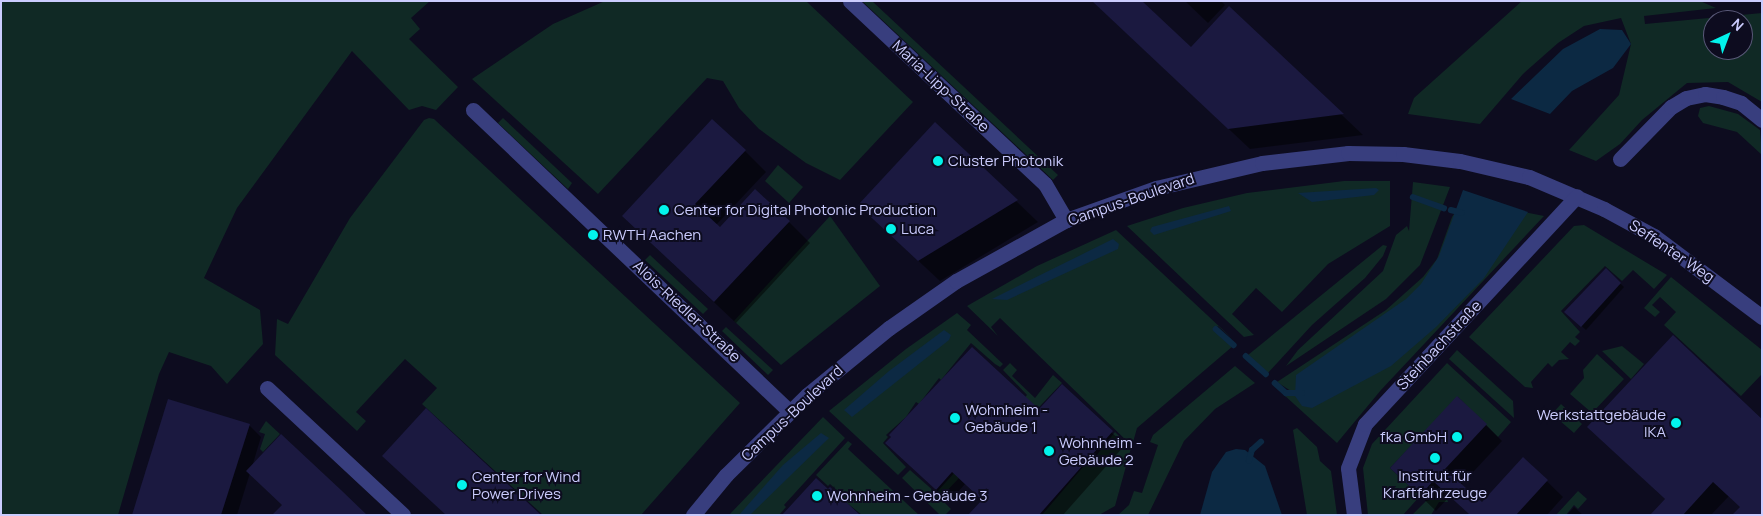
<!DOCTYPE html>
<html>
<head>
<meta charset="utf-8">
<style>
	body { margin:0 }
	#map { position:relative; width:1763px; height:516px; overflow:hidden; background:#0d0c1f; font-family:Manrope,sans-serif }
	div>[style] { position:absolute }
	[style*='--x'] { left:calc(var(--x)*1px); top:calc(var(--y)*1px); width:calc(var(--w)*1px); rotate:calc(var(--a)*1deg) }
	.green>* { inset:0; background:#102925 }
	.water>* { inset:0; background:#0c2943 }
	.shadow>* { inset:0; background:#0007 }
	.stream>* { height:5.5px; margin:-2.75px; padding:0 2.75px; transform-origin:2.75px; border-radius:2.75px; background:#0c2943 }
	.building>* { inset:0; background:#1b1940 }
	.minor>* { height:15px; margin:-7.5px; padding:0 7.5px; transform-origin:7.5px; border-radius:7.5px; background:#383e7e }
	.dots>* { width:14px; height:14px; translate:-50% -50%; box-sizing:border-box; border:2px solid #0d0c1f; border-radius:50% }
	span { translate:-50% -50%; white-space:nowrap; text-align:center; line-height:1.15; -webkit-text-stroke:4px #0d0c1f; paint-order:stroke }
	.street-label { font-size:15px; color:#cbccfe }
	.poi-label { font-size:15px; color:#cbccfe }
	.left { translate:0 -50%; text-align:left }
	.right { translate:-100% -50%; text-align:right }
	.frame { position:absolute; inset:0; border:2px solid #cbccfe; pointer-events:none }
	.north { position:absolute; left:1703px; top:10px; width:50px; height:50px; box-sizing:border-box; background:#0d0c1f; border:1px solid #595978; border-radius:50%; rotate:43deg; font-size:14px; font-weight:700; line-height:20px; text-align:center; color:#cbccfe }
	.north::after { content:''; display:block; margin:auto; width:18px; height:22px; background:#02f3eb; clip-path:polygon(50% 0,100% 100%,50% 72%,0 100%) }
</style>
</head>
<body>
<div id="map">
	<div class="green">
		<div style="clip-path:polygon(1px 1px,430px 1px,411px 18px,420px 29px,409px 39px,458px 87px,436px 110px,422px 106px,409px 110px,352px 51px,237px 208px,204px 278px,260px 310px,263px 344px,227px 384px,211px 366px,169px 352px,159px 374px,118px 515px,1px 515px)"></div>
		<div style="clip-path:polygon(605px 1px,806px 1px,913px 102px,840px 180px,806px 163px,759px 129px,739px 108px,723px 81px,707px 78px,598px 194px,472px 79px,553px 24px)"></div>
		<div style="clip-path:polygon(862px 1px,872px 1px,1058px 175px,1053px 180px)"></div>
		<div style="clip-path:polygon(evenodd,1522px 1px,1700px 1px,1716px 8px,1644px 16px,1645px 24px,1762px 13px,1762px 102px,1728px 82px,1687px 83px,1642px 120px,1620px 144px,1596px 161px,1569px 150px,1619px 95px,1631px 44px,1621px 18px,1584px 26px,1558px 43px,1523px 74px,1480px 124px,1408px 114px,1414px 98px,1522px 1px,1713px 20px,1743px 20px,1743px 50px,1713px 50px,1713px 20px)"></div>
		<div style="clip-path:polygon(1709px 106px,1738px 114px,1760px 130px,1762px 155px,1737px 132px,1703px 123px,1698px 116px,1700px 108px)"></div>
		<div style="clip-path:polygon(429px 118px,434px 119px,740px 403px,641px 515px,543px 515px,422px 404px,437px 388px,405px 359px,356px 412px,366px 421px,357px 431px,275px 355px,277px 319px,288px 324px,350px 218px,424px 120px)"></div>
		<div style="clip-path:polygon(503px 118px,572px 183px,568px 189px,498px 123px)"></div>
		<div style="clip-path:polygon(778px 165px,803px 187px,789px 203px,765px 181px)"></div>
		<div style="clip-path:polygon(1344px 181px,1390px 181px,1390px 226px,1328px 264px,1282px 312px,1256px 288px,1232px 314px,1254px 335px,1244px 337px,1127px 226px,1183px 208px,1247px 193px)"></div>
		<div style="clip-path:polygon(1413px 182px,1450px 187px,1420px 265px,1386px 299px,1286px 366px,1298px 350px,1383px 271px,1396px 235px,1407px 226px,1409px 231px)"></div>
		<div style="clip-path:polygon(1464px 200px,1544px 216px,1381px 390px,1337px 443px,1273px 385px,1285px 394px,1294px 393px,1277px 382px,1386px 310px,1423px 277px,1437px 259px,1452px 217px)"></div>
		<div style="clip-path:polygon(830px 216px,880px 286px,781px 365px,734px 321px)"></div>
		<div style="clip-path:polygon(1584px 225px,1667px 275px,1654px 289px,1633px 270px,1622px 281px,1605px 266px,1561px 311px,1580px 332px,1575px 337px,1580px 341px,1575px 346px,1570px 342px,1561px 352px,1569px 359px,1559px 360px,1552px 367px,1548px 363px,1531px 382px,1533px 388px,1525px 387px,1469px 337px,1574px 226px)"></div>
		<div style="clip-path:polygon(1116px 230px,1236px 342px,1218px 326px,1213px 331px,1216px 330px,1233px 346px,1137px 428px,1132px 446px,1000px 318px,991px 327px,998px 336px,967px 306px,1037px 266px)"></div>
		<div style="clip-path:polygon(1383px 245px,1387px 246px,1383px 256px,1365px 278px,1312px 325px,1267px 374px,1248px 355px)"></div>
		<div style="clip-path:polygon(650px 255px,708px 309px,703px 314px,645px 260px)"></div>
		<div style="clip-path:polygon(1671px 277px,1762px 350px,1762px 374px,1741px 396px,1664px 325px,1676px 312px,1660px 297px,1652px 305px,1660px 312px,1655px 317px,1644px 308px)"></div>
		<div style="clip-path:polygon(957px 313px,971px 325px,967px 330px,1003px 364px,1000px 367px,995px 364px,971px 343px,941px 380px,939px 378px,919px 404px,916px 402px,906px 417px,886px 435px,888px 437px,883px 443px,906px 467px,898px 475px,829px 411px,906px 349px)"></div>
		<div style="clip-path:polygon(726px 327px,773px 370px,768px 375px,722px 331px)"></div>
		<div style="clip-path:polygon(1622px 346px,1644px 364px,1631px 379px,1602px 351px)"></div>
		<div style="clip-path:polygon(1457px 350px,1513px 401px,1514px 418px,1449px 359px)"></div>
		<div style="clip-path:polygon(1597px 354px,1624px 379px,1592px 413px,1570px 394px,1584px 378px,1583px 370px)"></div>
		<div style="clip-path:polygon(1010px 363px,1017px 370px,1012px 376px,1035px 398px,1053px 375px,1062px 383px,984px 465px,959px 478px,940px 498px,951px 509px,945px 515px,940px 515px,902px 478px,910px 470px,936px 493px,956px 471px,1027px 395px,1003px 370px)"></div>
		<div style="clip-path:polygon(1447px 363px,1511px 422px,1498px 437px,1458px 397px,1390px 468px,1420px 496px,1403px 515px,1368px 515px,1363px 468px,1372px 444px)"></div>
		<div style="clip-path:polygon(1235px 366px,1255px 383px,1215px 409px,1184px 441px,1148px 515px,1118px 515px,1129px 505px,1134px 491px,1142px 493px,1158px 445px,1150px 442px,1153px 435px)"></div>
		<div style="clip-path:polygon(1561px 404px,1582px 424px,1574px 433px,1552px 414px)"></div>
		<div style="clip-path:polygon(823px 417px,845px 438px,784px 505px,786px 507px,779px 515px,729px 515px)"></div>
		<div style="clip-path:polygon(266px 421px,280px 434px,263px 452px,260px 449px,265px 434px,259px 432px)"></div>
		<div style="clip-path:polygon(1297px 428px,1317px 447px,1320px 461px,1331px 471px,1337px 515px,1307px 515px,1293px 430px)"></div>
		<div style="clip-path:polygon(1115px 432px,1131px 448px,1115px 506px,1099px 515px,1042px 515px,1089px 460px,1092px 461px)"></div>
		<div style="clip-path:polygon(848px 441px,852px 444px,848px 449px,919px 515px,862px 515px,837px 495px,839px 492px,830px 484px,828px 486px,816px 475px)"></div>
		<div style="clip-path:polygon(1578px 491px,1587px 499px,1578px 509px,1574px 505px,1566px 515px,1556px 515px)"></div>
		<div style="clip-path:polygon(1446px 496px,1448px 502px,1439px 502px,1431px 515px,1412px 515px,1426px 501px)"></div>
	</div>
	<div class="water">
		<div style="clip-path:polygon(1600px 29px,1622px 30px,1631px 44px,1613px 68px,1572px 91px,1550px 114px,1511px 99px,1563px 49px)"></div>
		<div style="clip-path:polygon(1376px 188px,1379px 190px,1374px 195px,1312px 202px,1298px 193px)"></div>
		<div style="clip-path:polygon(1463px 190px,1528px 212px,1484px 278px,1436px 327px,1391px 366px,1312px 408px,1302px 406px,1295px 396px,1296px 375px,1406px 299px,1421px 284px,1439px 256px)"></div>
		<div style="clip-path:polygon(1229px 206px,1231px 211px,1154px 235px,1150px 231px,1152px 227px)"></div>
		<div style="clip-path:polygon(1113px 239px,1119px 244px,1118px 249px,1007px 300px,992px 299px)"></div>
		<div style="clip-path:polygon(944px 330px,951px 335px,949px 340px,852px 417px,844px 410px,889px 371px)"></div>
		<div style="clip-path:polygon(821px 433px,829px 438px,750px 515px,739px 515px,783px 465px)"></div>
		<div style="clip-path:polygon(1236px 449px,1245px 450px,1265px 466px,1282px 515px,1200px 515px,1212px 472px,1226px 452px)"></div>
	</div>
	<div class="shadow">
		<div style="clip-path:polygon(1093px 1px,1191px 49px,1229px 8px,1363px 135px,1250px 149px)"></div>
		<div style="clip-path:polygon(1185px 1px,1221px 1px,1225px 5px,1208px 23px)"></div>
		<div style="clip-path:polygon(935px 124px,1038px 222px,940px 281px,881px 226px)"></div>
		<div style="clip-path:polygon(745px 151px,766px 172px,716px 225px,721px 229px,789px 222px,810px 243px,736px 323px,645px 237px)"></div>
		<div style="clip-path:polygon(1606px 270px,1624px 287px,1586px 330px,1566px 312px)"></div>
		<div style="clip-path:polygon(1673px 336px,1762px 419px,1762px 515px,1741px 507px,1729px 496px,1711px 515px,1652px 515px,1666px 500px,1589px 427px)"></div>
		<div style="clip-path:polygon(1062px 386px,1125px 445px,1063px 515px,970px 515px,983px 500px,965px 484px,949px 502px,886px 443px,1039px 411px)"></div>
		<div style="clip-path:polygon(249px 425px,261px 437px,252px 467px,365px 515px,283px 505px,250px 473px,237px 515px,133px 515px)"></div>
		<div style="clip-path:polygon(1486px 425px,1502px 441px,1461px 485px,1482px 504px,1523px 458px,1563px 497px,1547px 515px,1470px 515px,1450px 496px,1436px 511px,1408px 484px)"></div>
		<div style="clip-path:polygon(1574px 507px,1583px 515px,1567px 515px)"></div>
	</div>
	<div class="stream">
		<div style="--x:1413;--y:197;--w:33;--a:20"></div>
		<div style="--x:1451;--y:210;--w:11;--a:15"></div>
		<div style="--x:1216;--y:329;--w:24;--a:42"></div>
		<div style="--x:1246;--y:356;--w:27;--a:42"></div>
		<div style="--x:1275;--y:383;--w:15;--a:42"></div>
		<div style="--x:1286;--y:393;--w:16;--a:0"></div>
		<div style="--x:1249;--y:461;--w:11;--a:-75"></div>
		<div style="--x:1252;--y:450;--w:12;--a:-42"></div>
	</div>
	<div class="building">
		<div style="clip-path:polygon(1092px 1px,1142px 1px,1191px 47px,1229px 6px,1344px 114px,1228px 129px)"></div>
		<div style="clip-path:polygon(712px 119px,746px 150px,695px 204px,720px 227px,755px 189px,790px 221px,714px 302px,622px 216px)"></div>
		<div style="clip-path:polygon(935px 122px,1018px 200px,918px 261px,858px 205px)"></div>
		<div style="clip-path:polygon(1606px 268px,1621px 283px,1581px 327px,1564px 312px)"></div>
		<div style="clip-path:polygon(1673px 335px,1762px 419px,1762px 515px,1732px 515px,1740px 507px,1713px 482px,1683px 515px,1650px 515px,1665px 499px,1587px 427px)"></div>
		<div style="clip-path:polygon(972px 347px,1039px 409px,1062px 384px,1113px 431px,1039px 515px,968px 515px,982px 500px,952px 472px,936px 490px,885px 443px,891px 437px,889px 435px)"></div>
		<div style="clip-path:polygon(1457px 396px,1487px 424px,1445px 469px,1458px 481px,1482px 502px,1523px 457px,1548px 480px,1516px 515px,1470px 515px,1433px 481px,1420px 496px,1390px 468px)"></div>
		<div style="clip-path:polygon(168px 399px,250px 424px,221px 515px,132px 515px)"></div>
		<div style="clip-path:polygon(426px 408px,541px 515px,446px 515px,382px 456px)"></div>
		<div style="clip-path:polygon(281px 434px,341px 490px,367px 515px,272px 515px,282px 505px,246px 471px)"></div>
		<div style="clip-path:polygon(816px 478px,828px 489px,830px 487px,860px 515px,782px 515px)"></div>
	</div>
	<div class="minor">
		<div style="--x:850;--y:1;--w:267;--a:43.2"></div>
		<div style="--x:1045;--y:184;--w:42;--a:59.7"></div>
		<div style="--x:473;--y:110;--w:436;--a:43.6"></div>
		<div style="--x:1620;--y:159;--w:73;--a:-45.6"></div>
		<div style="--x:1671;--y:107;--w:17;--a:-31"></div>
		<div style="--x:1686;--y:98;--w:19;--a:-12"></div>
		<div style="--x:1705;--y:94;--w:18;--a:9"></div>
		<div style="--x:1723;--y:97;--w:19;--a:18"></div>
		<div style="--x:1741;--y:103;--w:27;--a:39"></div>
		<div style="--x:267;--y:388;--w:186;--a:43"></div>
		<div style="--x:693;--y:515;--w:52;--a:-50.5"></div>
		<div style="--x:726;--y:475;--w:114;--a:-44.6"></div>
		<div style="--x:807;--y:395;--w:106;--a:-39.3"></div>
		<div style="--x:889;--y:328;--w:82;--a:-35"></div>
		<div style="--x:956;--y:281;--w:126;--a:-29"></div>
		<div style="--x:1066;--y:220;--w:96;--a:-19.6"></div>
		<div style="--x:1156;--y:188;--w:109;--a:-13.3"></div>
		<div style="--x:1262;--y:163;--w:87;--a:-6.6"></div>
		<div style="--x:1348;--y:153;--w:55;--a:1"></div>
		<div style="--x:1403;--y:154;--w:57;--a:7"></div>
		<div style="--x:1460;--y:161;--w:71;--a:13.1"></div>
		<div style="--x:1529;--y:177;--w:82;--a:23.1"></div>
		<div style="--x:1604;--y:209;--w:57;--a:28.4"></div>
		<div style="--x:1654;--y:236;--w:135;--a:36.9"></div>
		<div style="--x:1354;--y:515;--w:47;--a:-97.3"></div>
		<div style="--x:1348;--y:468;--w:47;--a:-68.9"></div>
		<div style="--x:1365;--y:424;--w:311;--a:-47.1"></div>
	</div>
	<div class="dots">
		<div style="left:938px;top:161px;background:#02f3eb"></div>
		<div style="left:664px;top:210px;background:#02f3eb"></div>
		<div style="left:891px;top:229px;background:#02f3eb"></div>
		<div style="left:593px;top:235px;background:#02f3eb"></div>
		<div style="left:955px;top:418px;background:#02f3eb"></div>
		<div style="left:1676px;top:423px;background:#02f3eb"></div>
		<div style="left:1457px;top:437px;background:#02f3eb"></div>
		<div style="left:1049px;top:451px;background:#02f3eb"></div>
		<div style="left:1435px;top:458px;background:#02f3eb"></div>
		<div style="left:462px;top:485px;background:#02f3eb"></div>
		<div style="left:817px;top:496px;background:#02f3eb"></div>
	</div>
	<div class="street-label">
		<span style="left:941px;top:86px;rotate:43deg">Maria-Lipp-Straße</span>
		<span style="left:1131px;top:199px;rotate:-19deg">Campus-Boulevard</span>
		<span style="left:1672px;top:251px;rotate:34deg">Seffenter Weg</span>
		<span style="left:687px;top:311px;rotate:43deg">Alois-Riedler-Straße</span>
		<span style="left:1439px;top:345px;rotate:-47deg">Steinbachstraße</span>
		<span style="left:792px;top:413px;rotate:-43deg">Campus-Boulevard</span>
	</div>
	<div class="poi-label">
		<span class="left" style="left:948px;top:161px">Cluster Photonik</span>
		<span class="left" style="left:674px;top:210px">Center for Digital Photonic Production</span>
		<span class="left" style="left:901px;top:229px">Luca</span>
		<span class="left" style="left:603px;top:235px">RWTH Aachen</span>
		<span class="left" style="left:965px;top:418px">Wohnheim -<br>Gebäude 1</span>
		<span class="right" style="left:1666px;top:423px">Werkstattgebäude<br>IKA</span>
		<span class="right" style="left:1447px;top:437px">fka GmbH</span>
		<span class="left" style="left:1059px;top:451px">Wohnheim -<br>Gebäude 2</span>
		<span style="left:1435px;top:484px">Institut für<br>Kraftfahrzeuge</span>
		<span class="left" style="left:472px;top:485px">Center for Wind<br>Power Drives</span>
		<span class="left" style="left:827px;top:496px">Wohnheim - Gebäude 3</span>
	</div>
	<div class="frame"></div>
	<div class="north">N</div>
</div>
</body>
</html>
